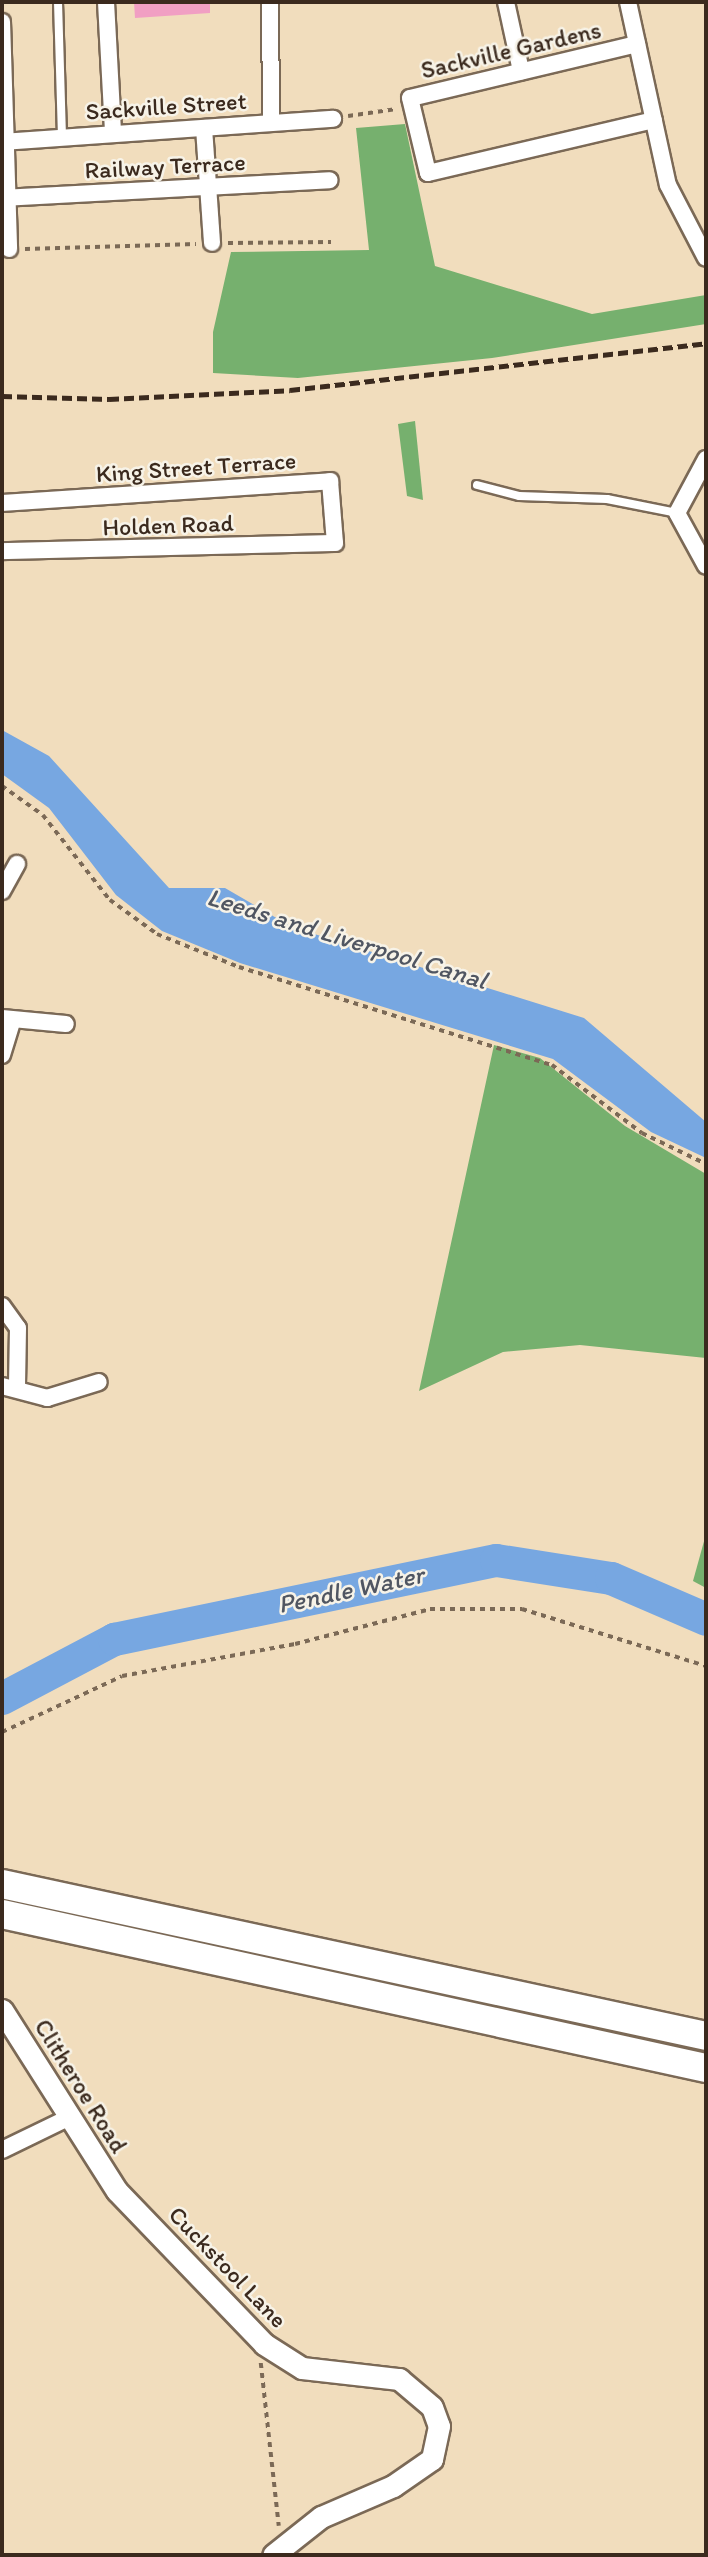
<!DOCTYPE html>
<html>
<head>
<meta charset="utf-8">
<style>
	body { margin:0 }
	#map { position:relative; width:708px; height:2557px; overflow:hidden; background:#f1ddbd; font-family:Itim,sans-serif }
	div>[style] { position:absolute }
	[style*='--x'] { left:calc(var(--x)*1px); top:calc(var(--y)*1px); width:calc(var(--w)*1px); rotate:calc(var(--a)*1deg) }
	.forest>* { inset:0; background:#76b06e }
	.water>* { inset:0; background:#77a7e1 }
	.river>* { height:33px; margin:-16.5px; padding:0 16.5px; transform-origin:16.5px; border-radius:16.5px; background:#77a7e1 }
	.building>* { inset:0; background:#f19fc3 }
	.path>* { height:3.5px; margin-top:-1.75px; transform-origin:0; background:repeating-linear-gradient(90deg,#7b6956 0 5px,transparent 0 10px) }
	.roads { filter:drop-shadow(2px 0 #7b6956) drop-shadow(-2px 0 #7b6956) drop-shadow(0 2px #7b6956) drop-shadow(0 -2px #7b6956) }
	.service>* { height:8px; margin:-4px; padding:0 4px; transform-origin:4px; border-radius:4px; background:#fff }
	.minor>* { height:16px; margin:-8px; padding:0 8px; transform-origin:8px; border-radius:8px; background:#fff }
	.secondary>* { height:21px; margin:-10.5px; padding:0 10.5px; transform-origin:10.5px; border-radius:10.5px; background:#fff }
	.motorway>* { height:28px; margin:-14px; padding:0 14px; transform-origin:14px; border-radius:14px; background:#fff }
	.rail>* { height:5px; margin-top:-2.5px; transform-origin:0; background:repeating-linear-gradient(90deg,#3b2a1e 0 10px,transparent 0 15px) }
	span { translate:-50% -50%; white-space:nowrap; text-align:center; line-height:1.15; -webkit-text-stroke:5px #f7f3e8; paint-order:stroke }
	.street-label { font-size:24px; color:#3b2a1e }
	.water-label { font-size:26px; color:#505662; font-style:italic }
	.frame { position:absolute; inset:0; border:4px solid #3b2a1e; pointer-events:none }
</style>
</head>
<body>
<div id="map">
	<div class="forest">
		<div style="clip-path:polygon(405px 124px,435px 266px,592px 314px,706px 295px,706px 324px,492px 358px,298px 378px,213px 373px,213px 332px,231px 252px,369px 250px,356px 128px)"></div>
		<div style="clip-path:polygon(415px 421px,423px 500px,407px 496px,398px 424px)"></div>
		<div style="clip-path:polygon(494px 1045px,540px 1058px,625px 1126px,706px 1174px,706px 1358px,580px 1345px,503px 1352px,419px 1391px)"></div>
		<div style="clip-path:polygon(706px 1534px,706px 1588px,693px 1581px)"></div>
	</div>
	<div class="water">
		<div style="clip-path:polygon(2px 730px,49px 756px,169px 888px,225px 888px,292px 927px,584px 1018px,706px 1122px,706px 1158px,651px 1132px,553px 1059px,240px 963px,162px 931px,116px 895px,49px 808px,2px 774px)"></div>
	</div>
	<div class="river">
		<div style="--x:2;--y:1698;--w:127;--a:-27.8"></div>
		<div style="--x:114;--y:1639;--w:390;--a:-11.7"></div>
		<div style="--x:496;--y:1560;--w:116;--a:8.9"></div>
		<div style="--x:611;--y:1578;--w:103;--a:23.3"></div>
	</div>
	<div class="building">
		<div style="clip-path:polygon(134px 2px,210px 2px,210px 13px,135px 18px)"></div>
	</div>
	<div class="path">
		<div style="--x:348;--y:116;--w:49;--a:-8.3"></div>
		<div style="--x:228;--y:243;--w:103;--a:-0.6"></div>
		<div style="--x:25;--y:249;--w:171;--a:-1.7"></div>
		<div style="--x:2;--y:786;--w:50;--a:35.3"></div>
		<div style="--x:43;--y:815;--w:108;--a:51.8"></div>
		<div style="--x:110;--y:900;--w:58;--a:35.9"></div>
		<div style="--x:157;--y:934;--w:88;--a:21.9"></div>
		<div style="--x:239;--y:967;--w:328;--a:17.4"></div>
		<div style="--x:552;--y:1065;--w:113;--a:37.1"></div>
		<div style="--x:642;--y:1133;--w:71;--a:25.8"></div>
		<div style="--x:2;--y:1732;--w:132;--a:-25"></div>
		<div style="--x:122;--y:1676;--w:176;--a:-10.5"></div>
		<div style="--x:295;--y:1644;--w:139;--a:-14.5"></div>
		<div style="--x:430;--y:1609;--w:92;--a:0"></div>
		<div style="--x:522;--y:1609;--w:193;--a:17.2"></div>
		<div style="--x:261;--y:2363;--w:164;--a:83.7"></div>
	</div>
	<div class="roads">
		<div class="service">
			<div style="--x:58;--y:2;--w:134;--a:88.3"></div>
			<div style="--x:477;--y:485;--w:43;--a:14.7"></div>
			<div style="--x:519;--y:496;--w:88;--a:2"></div>
			<div style="--x:607;--y:499;--w:71;--a:11.3"></div>
		</div>
		<div class="minor">
			<div style="--x:106;--y:2;--w:130;--a:86.9"></div>
			<div style="--x:270;--y:2;--w:120;--a:89.5"></div>
			<div style="--x:506;--y:2;--w:71;--a:77.7"></div>
			<div style="--x:628;--y:2;--w:187;--a:77.7"></div>
			<div style="--x:668;--y:185;--w:82;--a:62.5"></div>
			<div style="--x:2;--y:22;--w:227;--a:88.2"></div>
			<div style="--x:637;--y:44;--w:233;--a:166.6"></div>
			<div style="--x:410;--y:98;--w:77;--a:76.5"></div>
			<div style="--x:428;--y:173;--w:232;--a:-13.2"></div>
			<div style="--x:204;--y:128;--w:115;--a:86"></div>
			<div style="--x:2;--y:142;--w:332;--a:-4"></div>
			<div style="--x:2;--y:198;--w:328;--a:-3.1"></div>
			<div style="--x:706;--y:459;--w:61;--a:118.2"></div>
			<div style="--x:677;--y:513;--w:60;--a:61.3"></div>
			<div style="--x:2;--y:503;--w:329;--a:-3.8"></div>
			<div style="--x:330;--y:481;--w:62;--a:85.4"></div>
			<div style="--x:335;--y:543;--w:333;--a:178.6"></div>
			<div style="--x:2;--y:891;--w:31;--a:-61"></div>
			<div style="--x:2;--y:1018;--w:64;--a:5.4"></div>
			<div style="--x:2;--y:1055;--w:34;--a:-73"></div>
			<div style="--x:2;--y:1306;--w:27;--a:54"></div>
			<div style="--x:18;--y:1328;--w:60;--a:91"></div>
			<div style="--x:2;--y:1386;--w:47;--a:14.9"></div>
			<div style="--x:47;--y:1398;--w:54;--a:-17.1"></div>
			<div style="--x:2;--y:2150;--w:73;--a:-25.9"></div>
		</div>
		<div class="secondary">
			<div style="--x:2;--y:2010;--w:214;--a:57.6"></div>
			<div style="--x:117;--y:2191;--w:212;--a:46.1"></div>
			<div style="--x:264;--y:2344;--w:45;--a:32.3"></div>
			<div style="--x:302;--y:2368;--w:98;--a:6.5"></div>
			<div style="--x:399;--y:2379;--w:43;--a:40.3"></div>
			<div style="--x:432;--y:2407;--w:20;--a:70"></div>
			<div style="--x:439;--y:2426;--w:34;--a:102"></div>
			<div style="--x:432;--y:2459;--w:47;--a:145.3"></div>
			<div style="--x:393;--y:2486;--w:78;--a:156.7"></div>
			<div style="--x:321;--y:2517;--w:61;--a:141.6"></div>
		</div>
		<div class="motorway">
			<div style="--x:2;--y:1884;--w:720;--a:12.18"></div>
			<div style="--x:2;--y:1914;--w:721;--a:12.34"></div>
		</div>
	</div>
	<div class="rail">
		<div style="--x:2;--y:396;--w:107;--a:1.6"></div>
		<div style="--x:109;--y:399;--w:181;--a:-2.8"></div>
		<div style="--x:290;--y:390;--w:419;--a:-6.4"></div>
	</div>
	<div class="street-label">
		<span style="left:511px;top:50px;rotate:-13deg">Sackville Gardens</span>
		<span style="left:166px;top:106px;rotate:-4deg">Sackville Street</span>
		<span style="left:165px;top:166px;rotate:-3deg">Railway Terrace</span>
		<span style="left:196px;top:467px;rotate:-4deg">King Street Terrace</span>
		<span style="left:168px;top:525px;rotate:-2deg">Holden Road</span>
		<span style="left:81px;top:2086px;rotate:58deg">Clitheroe Road</span>
		<span style="left:228px;top:2267px;rotate:46deg">Cuckstool Lane</span>
	</div>
	<div class="water-label">
		<span style="left:347px;top:939px;rotate:17deg">Leeds and Liverpool Canal</span>
		<span style="left:351px;top:1590px;rotate:-12deg">Pendle Water</span>
	</div>
	<div class="frame"></div>
</div>
</body>
</html>
